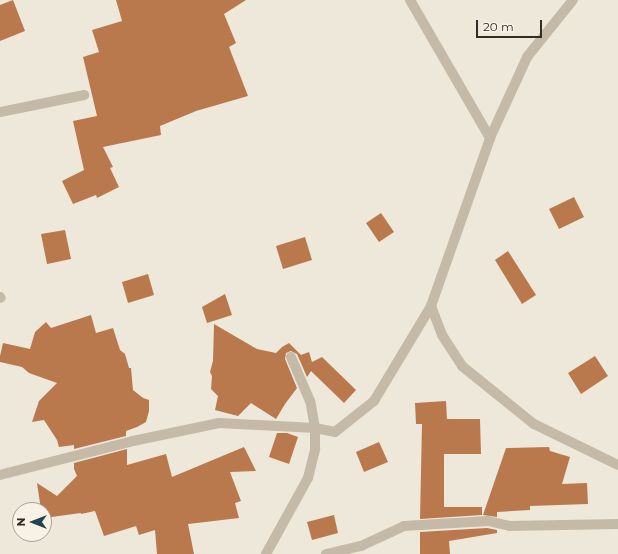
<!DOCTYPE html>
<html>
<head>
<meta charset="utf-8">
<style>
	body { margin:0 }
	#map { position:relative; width:618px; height:554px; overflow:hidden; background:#eee8da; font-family:Montserrat,sans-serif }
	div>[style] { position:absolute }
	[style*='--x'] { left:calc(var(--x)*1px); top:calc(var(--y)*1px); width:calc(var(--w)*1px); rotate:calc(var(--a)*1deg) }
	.building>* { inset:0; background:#ba794d }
	.minor>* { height:10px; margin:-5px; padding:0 5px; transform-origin:5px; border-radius:5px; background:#c5baa7 }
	span { translate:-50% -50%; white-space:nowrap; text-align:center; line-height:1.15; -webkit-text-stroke:3.5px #f7f2e5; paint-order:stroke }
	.north { position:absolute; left:12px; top:502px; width:40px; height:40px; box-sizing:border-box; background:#f7f2e5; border:1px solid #a8a399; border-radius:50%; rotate:270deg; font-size:11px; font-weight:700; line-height:16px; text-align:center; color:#322c27 }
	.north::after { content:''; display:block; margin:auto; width:14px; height:18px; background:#21454f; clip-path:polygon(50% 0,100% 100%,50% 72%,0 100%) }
	.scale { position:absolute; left:476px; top:20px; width:66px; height:18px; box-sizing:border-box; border:2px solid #322c27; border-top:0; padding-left:5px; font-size:12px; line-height:14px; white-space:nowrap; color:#322c27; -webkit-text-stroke:3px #f7f2e5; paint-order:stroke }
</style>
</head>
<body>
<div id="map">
	<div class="building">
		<div style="clip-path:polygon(13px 0,25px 31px,0 41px,0 5px)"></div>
		<div style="clip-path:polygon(116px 0,246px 0,224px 14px,236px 43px,229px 47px,248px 96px,196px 111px,160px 126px,161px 135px,103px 147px,113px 167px,110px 168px,119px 187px,97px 198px,96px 195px,73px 204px,62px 181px,84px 170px,73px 121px,97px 116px,83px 57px,99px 52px,92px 30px,122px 21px)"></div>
		<div style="clip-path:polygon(574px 197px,584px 217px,559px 229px,549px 209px)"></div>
		<div style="clip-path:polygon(381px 213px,394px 232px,379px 242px,366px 223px)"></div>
		<div style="clip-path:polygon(65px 230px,71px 259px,47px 264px,41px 234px)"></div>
		<div style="clip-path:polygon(305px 237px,312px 260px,283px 269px,276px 246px)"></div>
		<div style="clip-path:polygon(508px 251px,536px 295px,522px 304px,495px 260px)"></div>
		<div style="clip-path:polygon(148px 274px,154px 295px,128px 303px,122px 282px)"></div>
		<div style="clip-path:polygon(225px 294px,232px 315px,207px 323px,202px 307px)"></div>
		<div style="clip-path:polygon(91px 315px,96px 333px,113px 328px,120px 350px,125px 354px,129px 368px,131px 368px,133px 390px,143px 398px,149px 400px,149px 411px,146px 422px,137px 427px,126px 431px,126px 436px,74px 449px,74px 445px,59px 447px,57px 440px,44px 420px,32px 422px,39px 401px,57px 383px,29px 373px,22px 367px,0 362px,0 356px,3px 343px,30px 349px,35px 332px,46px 322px,51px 328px)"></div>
		<div style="clip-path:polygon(214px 324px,257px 349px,276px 353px,282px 347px,289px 343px,301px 355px,309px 352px,312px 362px,322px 357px,356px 390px,344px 403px,311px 371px,307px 377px,297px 354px,291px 351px,286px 353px,285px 359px,297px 388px,285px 404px,276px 419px,251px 403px,238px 416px,215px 410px,218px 396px,211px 389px,212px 376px,210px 372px,213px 361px)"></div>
		<div style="clip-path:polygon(595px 356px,608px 376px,581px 394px,568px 373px)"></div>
		<div style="clip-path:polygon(446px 401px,447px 419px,480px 419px,481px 454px,444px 454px,444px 507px,482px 507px,482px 515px,420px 519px,422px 424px,416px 424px,415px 403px)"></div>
		<div style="clip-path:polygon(277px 433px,287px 433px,298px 437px,289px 464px,269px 457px)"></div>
		<div style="clip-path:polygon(379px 442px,388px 462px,364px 472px,356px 452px)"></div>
		<div style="clip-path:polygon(244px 447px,256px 471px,230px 472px,241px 501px,235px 503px,239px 518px,188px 524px,194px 554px,157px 554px,155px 530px,139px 535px,136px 526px,104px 536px,95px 511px,81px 514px,81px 513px,44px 518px,44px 510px,41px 510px,37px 483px,57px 496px,77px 476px,74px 469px,74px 463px,127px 449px,127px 465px,166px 454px,172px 477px)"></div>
		<div style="clip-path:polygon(549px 447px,550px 451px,570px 457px,562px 484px,587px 483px,588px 504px,530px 506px,530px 510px,497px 512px,497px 517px,483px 515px,506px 448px)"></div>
		<div style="clip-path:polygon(334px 515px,338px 533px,312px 540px,307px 522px)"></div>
		<div style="clip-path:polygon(487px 528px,497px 530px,497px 533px,449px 541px,450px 554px,420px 554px,420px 532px)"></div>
	</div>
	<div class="minor">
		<div style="--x:410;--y:0;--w:160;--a:59.9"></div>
		<div style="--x:0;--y:112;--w:86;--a:-11.4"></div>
		<div style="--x:0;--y:297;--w:1;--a:45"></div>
		<div style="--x:431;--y:306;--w:31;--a:69"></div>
		<div style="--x:442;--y:335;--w:37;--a:57"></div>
		<div style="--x:462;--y:366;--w:92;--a:38.9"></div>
		<div style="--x:534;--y:424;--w:93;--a:26"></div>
		<div style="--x:0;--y:475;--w:137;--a:-14.3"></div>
		<div style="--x:133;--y:441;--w:88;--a:-11.8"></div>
		<div style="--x:219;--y:423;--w:96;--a:3"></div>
		<div style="--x:315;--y:428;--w:27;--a:-100"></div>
		<div style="--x:310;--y:401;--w:48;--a:-113.4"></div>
		<div style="--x:266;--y:554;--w:87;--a:-61.1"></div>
		<div style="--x:308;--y:478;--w:30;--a:-76"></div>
		<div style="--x:315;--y:449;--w:21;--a:-90"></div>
		<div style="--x:315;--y:428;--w:20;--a:11"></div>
		<div style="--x:335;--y:432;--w:50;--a:-38.5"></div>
		<div style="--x:374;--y:401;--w:111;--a:-59"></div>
		<div style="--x:431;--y:306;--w:178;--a:-70.6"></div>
		<div style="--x:490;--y:138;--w:89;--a:-65.4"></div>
		<div style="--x:527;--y:57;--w:73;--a:-51.1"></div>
		<div style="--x:326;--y:554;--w:36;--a:-13"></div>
		<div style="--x:361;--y:546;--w:47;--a:-24.9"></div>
		<div style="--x:404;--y:526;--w:84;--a:-3.4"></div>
		<div style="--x:488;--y:521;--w:22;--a:13"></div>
		<div style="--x:509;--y:526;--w:109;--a:-1.1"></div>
	</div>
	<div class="north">N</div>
	<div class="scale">20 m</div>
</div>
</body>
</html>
